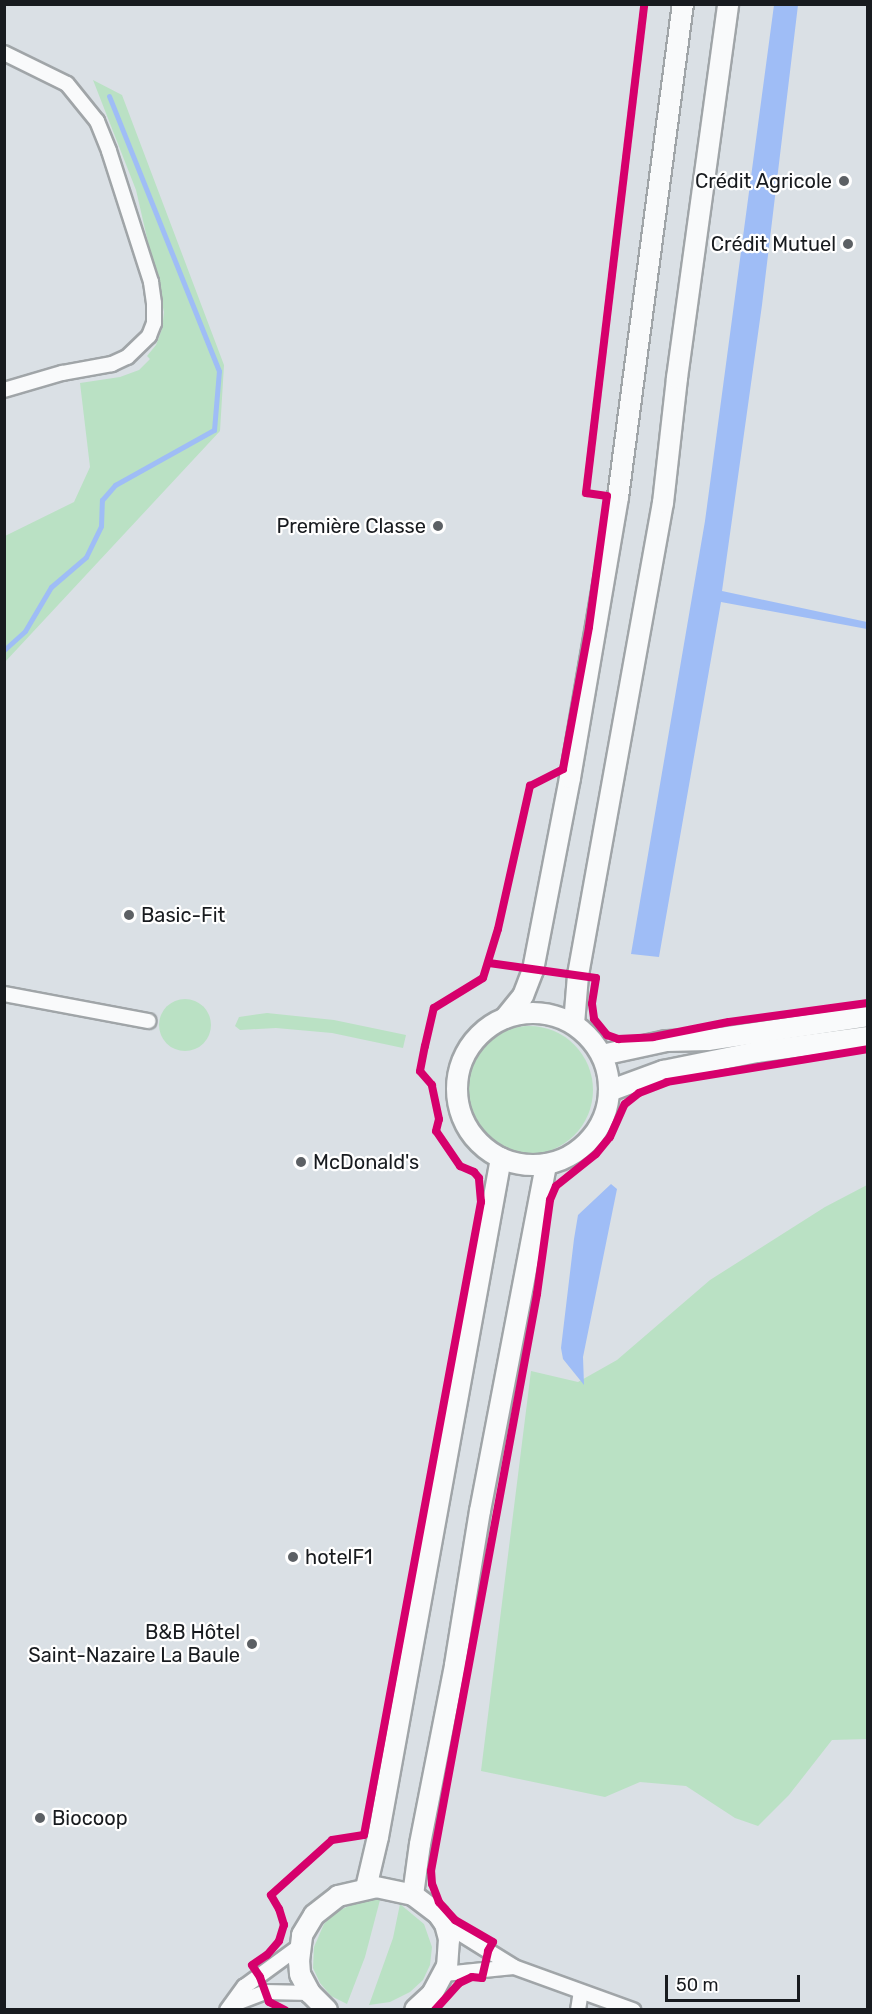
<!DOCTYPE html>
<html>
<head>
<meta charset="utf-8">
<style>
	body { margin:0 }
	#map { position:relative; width:872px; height:2014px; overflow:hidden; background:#dae0e5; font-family:Rubik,sans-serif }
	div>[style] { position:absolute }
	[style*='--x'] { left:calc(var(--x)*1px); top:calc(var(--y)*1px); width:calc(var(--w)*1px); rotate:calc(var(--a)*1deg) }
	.green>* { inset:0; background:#bae1c4 }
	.round { border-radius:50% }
	.water>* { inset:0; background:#9fbdf6 }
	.stream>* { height:5px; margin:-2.5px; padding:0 2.5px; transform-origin:2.5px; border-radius:2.5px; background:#9fbdf6 }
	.roads { filter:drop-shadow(2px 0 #a0a5a8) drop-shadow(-2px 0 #a0a5a8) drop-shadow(0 2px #a0a5a8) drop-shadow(0 -2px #a0a5a8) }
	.street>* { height:14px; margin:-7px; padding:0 7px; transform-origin:7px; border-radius:7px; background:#f9fafb }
	.secondary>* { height:20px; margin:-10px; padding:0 10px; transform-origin:10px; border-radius:10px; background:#f9fafb }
	.secondary>.ring { margin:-10px; padding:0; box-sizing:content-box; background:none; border:20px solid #f9fafb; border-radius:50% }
	.cycleway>* { height:8px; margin:-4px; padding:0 4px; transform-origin:4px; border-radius:4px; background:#d6006c }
	.dots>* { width:16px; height:16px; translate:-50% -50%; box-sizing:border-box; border:3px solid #fff; border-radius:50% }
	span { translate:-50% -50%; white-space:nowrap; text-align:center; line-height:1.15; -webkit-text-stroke:4.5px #fff; paint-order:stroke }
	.poi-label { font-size:20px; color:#181b1f }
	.right { translate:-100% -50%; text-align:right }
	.left { translate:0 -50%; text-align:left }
	.frame { position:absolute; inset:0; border:6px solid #181b1f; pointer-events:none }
	.scale { position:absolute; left:665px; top:1975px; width:135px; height:27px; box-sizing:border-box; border:3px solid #181b1f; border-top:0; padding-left:8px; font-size:18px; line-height:21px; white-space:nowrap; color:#181b1f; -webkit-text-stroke:4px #fff; paint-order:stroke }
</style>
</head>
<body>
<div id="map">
	<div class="green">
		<div style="clip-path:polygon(93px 80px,122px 95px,224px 365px,220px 431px,5px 662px,5px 536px,74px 502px,90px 467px,80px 383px,120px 377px,139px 370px,150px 359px,147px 356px,156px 345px,162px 329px,164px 312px,136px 190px)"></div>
		<div class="round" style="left:159px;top:999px;width:52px;height:52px"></div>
		<div style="clip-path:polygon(267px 1013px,334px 1020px,406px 1035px,403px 1048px,332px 1033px,276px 1028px,240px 1030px,235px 1026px,239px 1017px)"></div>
		<div class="round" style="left:465px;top:1026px;width:128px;height:128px"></div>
		<div style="clip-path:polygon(867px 1185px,867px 1739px,832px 1740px,789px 1795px,758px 1826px,735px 1818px,686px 1786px,640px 1782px,605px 1797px,481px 1771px,531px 1371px,578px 1382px,617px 1360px,710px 1280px,825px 1207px)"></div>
		<div style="clip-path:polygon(370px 1900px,380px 1900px,365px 1957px,347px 2004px,331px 1996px,320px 1983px,313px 1968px,314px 1947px,324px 1924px,336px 1912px,353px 1904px)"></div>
		<div style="clip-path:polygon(400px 1904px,424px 1924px,432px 1947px,430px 1965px,423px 1980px,410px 1992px,390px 2002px,369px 2005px,393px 1938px)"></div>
	</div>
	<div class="water">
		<div style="clip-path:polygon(774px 5px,798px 5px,762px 305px,722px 591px,867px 622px,867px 629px,721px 602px,659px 957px,631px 954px,705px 521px)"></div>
		<div style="clip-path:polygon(611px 1184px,617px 1189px,583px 1357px,584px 1385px,563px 1359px,561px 1348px,574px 1239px,578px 1215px)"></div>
	</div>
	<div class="stream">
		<div style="--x:4;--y:650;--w:28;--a:-42"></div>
		<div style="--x:25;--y:631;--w:51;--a:-59.4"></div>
		<div style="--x:51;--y:587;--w:46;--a:-40.6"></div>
		<div style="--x:86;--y:557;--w:34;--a:-64"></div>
		<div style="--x:101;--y:526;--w:26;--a:-88"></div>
		<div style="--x:102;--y:500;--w:20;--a:-49"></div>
		<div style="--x:115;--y:485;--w:113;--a:-29.1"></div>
		<div style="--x:214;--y:430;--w:59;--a:-85.2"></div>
		<div style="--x:219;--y:371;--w:296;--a:-111.8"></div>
	</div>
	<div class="roads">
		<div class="street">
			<div style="--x:4;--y:53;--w:70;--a:26.2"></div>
			<div style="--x:67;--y:84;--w:48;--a:51"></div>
			<div style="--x:97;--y:121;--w:32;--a:68"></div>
			<div style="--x:109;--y:151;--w:138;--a:72.2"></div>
			<div style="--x:151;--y:282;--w:21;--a:82"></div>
			<div style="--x:154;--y:303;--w:20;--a:90"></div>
			<div style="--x:154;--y:323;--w:14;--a:111"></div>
			<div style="--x:149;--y:336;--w:30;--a:136"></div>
			<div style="--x:127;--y:357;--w:17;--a:155"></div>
			<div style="--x:112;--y:364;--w:51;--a:169.8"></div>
			<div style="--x:62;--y:373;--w:60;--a:163.7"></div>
			<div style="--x:4;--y:994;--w:147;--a:10.6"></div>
			<div style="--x:445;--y:1924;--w:81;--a:31.9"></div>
			<div style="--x:514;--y:1967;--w:127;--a:19.9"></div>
			<div style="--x:444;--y:1974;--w:70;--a:-5.7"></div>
			<div style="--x:234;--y:2004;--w:33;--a:-21"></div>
			<div style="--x:265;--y:1992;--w:45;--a:1.3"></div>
			<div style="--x:227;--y:2010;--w:29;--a:-54"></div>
			<div style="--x:244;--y:1987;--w:69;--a:-36.2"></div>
			<div style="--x:578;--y:2010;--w:18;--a:-81"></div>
		</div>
		<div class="secondary">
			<div class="ring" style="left:457px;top:1013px;width:132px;height:132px"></div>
			<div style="--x:505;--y:1018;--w:28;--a:-51"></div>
			<div style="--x:523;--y:996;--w:28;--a:-69"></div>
			<div style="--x:533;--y:970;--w:196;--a:-79.1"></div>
			<div style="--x:570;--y:778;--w:285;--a:-80.3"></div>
			<div style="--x:618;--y:497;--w:497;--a:-82.5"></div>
			<div style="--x:574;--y:1024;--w:49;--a:-85.3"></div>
			<div style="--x:578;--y:975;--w:480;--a:-79.8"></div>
			<div style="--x:663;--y:503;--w:126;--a:-83.6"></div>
			<div style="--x:677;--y:378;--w:377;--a:-82.2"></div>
			<div style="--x:602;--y:1055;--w:66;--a:-12.3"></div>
			<div style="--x:666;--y:1041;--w:42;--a:-1.4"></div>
			<div style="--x:708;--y:1040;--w:162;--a:-8.5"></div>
			<div style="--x:609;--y:1091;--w:58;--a:-20.3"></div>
			<div style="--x:663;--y:1071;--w:96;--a:-11.4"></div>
			<div style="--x:757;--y:1052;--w:112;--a:-7.7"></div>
			<div style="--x:366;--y:1888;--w:52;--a:-76.8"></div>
			<div style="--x:378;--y:1837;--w:690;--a:-79.73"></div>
			<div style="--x:413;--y:1895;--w:51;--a:-82.2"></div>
			<div style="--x:420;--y:1844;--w:182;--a:-78.9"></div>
			<div style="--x:455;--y:1665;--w:156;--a:-80.8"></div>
			<div style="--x:480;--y:1511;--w:353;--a:-79.2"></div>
			<div style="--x:327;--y:2010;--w:24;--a:-135"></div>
			<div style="--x:310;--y:1993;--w:21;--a:-118"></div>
			<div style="--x:300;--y:1974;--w:13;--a:-94"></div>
			<div style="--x:299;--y:1961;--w:26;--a:-83"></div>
			<div style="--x:302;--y:1935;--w:23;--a:-59"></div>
			<div style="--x:314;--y:1915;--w:31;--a:-38"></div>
			<div style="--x:338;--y:1896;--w:39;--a:-13"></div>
			<div style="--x:376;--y:1887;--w:38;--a:12"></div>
			<div style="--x:413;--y:1895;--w:31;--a:37"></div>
			<div style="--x:438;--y:1914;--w:12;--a:55"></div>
			<div style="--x:445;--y:1924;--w:16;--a:75"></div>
			<div style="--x:449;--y:1939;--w:27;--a:94"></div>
			<div style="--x:447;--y:1966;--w:32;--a:118"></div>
			<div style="--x:432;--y:1994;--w:23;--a:137"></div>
		</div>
	</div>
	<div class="cycleway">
		<div style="--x:489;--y:963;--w:108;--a:8"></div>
		<div style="--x:596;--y:978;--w:26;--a:99"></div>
		<div style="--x:592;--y:1004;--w:15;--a:82"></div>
		<div style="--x:594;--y:1019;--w:21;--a:51"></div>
		<div style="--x:607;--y:1035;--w:12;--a:20"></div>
		<div style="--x:618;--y:1039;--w:35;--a:-3"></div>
		<div style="--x:653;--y:1037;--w:77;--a:-11.2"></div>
		<div style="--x:729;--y:1022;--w:140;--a:-7.8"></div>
		<div style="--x:285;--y:2010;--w:18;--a:-153"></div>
		<div style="--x:269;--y:2002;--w:27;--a:-110"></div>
		<div style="--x:260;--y:1977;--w:14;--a:-124"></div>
		<div style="--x:252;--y:1965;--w:18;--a:-34"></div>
		<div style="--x:267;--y:1955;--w:18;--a:-49"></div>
		<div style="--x:279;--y:1941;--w:17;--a:-73"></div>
		<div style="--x:284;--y:1925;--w:17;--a:-107"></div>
		<div style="--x:279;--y:1909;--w:16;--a:-120"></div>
		<div style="--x:271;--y:1895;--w:82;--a:-42"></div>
		<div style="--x:332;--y:1840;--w:32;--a:-9"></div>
		<div style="--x:364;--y:1835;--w:644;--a:-79.53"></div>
		<div style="--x:481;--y:1202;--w:24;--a:-95"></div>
		<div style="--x:479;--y:1178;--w:8;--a:-130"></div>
		<div style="--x:474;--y:1172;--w:15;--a:-157"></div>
		<div style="--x:460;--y:1166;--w:42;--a:-124.4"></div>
		<div style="--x:436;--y:1131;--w:12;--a:-76"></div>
		<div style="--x:439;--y:1119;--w:35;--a:-102"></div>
		<div style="--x:432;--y:1085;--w:18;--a:-131"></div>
		<div style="--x:420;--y:1071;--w:25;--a:-79"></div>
		<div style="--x:425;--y:1046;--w:39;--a:-77"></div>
		<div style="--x:434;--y:1008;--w:57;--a:-31.5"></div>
		<div style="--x:483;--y:978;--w:51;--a:-73"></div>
		<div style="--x:498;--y:929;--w:147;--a:-77.4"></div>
		<div style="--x:530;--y:786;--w:37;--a:-27"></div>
		<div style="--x:563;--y:769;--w:144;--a:-79.6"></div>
		<div style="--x:589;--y:627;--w:132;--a:-82.2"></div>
		<div style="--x:607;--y:496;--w:21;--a:-172"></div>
		<div style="--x:586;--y:493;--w:492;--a:-83.2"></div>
		<div style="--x:435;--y:2010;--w:36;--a:-48"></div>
		<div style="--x:459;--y:1983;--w:14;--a:-25"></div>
		<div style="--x:472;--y:1977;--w:10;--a:6"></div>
		<div style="--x:482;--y:1978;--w:28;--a:-77"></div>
		<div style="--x:488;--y:1951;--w:10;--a:-61"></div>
		<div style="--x:493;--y:1942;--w:44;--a:-149.9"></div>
		<div style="--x:455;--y:1920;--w:24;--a:-132"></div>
		<div style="--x:439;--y:1902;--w:19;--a:-111"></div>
		<div style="--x:432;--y:1884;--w:13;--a:-94"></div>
		<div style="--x:431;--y:1871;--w:587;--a:-79.59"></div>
		<div style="--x:537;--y:1294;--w:95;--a:-82.1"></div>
		<div style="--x:550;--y:1200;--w:15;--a:-67"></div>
		<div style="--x:556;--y:1186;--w:51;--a:-38.7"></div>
		<div style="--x:596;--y:1154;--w:22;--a:-51"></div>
		<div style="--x:610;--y:1137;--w:36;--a:-66"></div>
		<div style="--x:625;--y:1104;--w:18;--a:-38"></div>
		<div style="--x:639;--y:1093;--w:30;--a:-21"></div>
		<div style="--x:667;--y:1082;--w:204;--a:-9.3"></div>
	</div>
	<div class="dots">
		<div style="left:844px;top:181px;background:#5c6064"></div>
		<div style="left:848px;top:244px;background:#5c6064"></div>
		<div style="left:438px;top:526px;background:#5c6064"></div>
		<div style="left:129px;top:915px;background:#5c6064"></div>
		<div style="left:301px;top:1162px;background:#5c6064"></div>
		<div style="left:293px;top:1557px;background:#5c6064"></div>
		<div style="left:252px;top:1644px;background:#5c6064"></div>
		<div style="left:40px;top:1818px;background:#5c6064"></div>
	</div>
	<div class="poi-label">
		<span class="right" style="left:832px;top:181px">Crédit Agricole</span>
		<span class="right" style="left:836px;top:244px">Crédit Mutuel</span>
		<span class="right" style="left:426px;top:526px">Première Classe</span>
		<span class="left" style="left:141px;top:915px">Basic-Fit</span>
		<span class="left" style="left:313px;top:1162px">McDonald's</span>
		<span class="left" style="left:305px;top:1557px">hotelF1</span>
		<span class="right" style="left:240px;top:1644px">B&amp;B Hôtel<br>Saint-Nazaire La Baule</span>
		<span class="left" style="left:52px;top:1818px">Biocoop</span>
	</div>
	<div class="frame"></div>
	<div class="scale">50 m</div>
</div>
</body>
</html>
